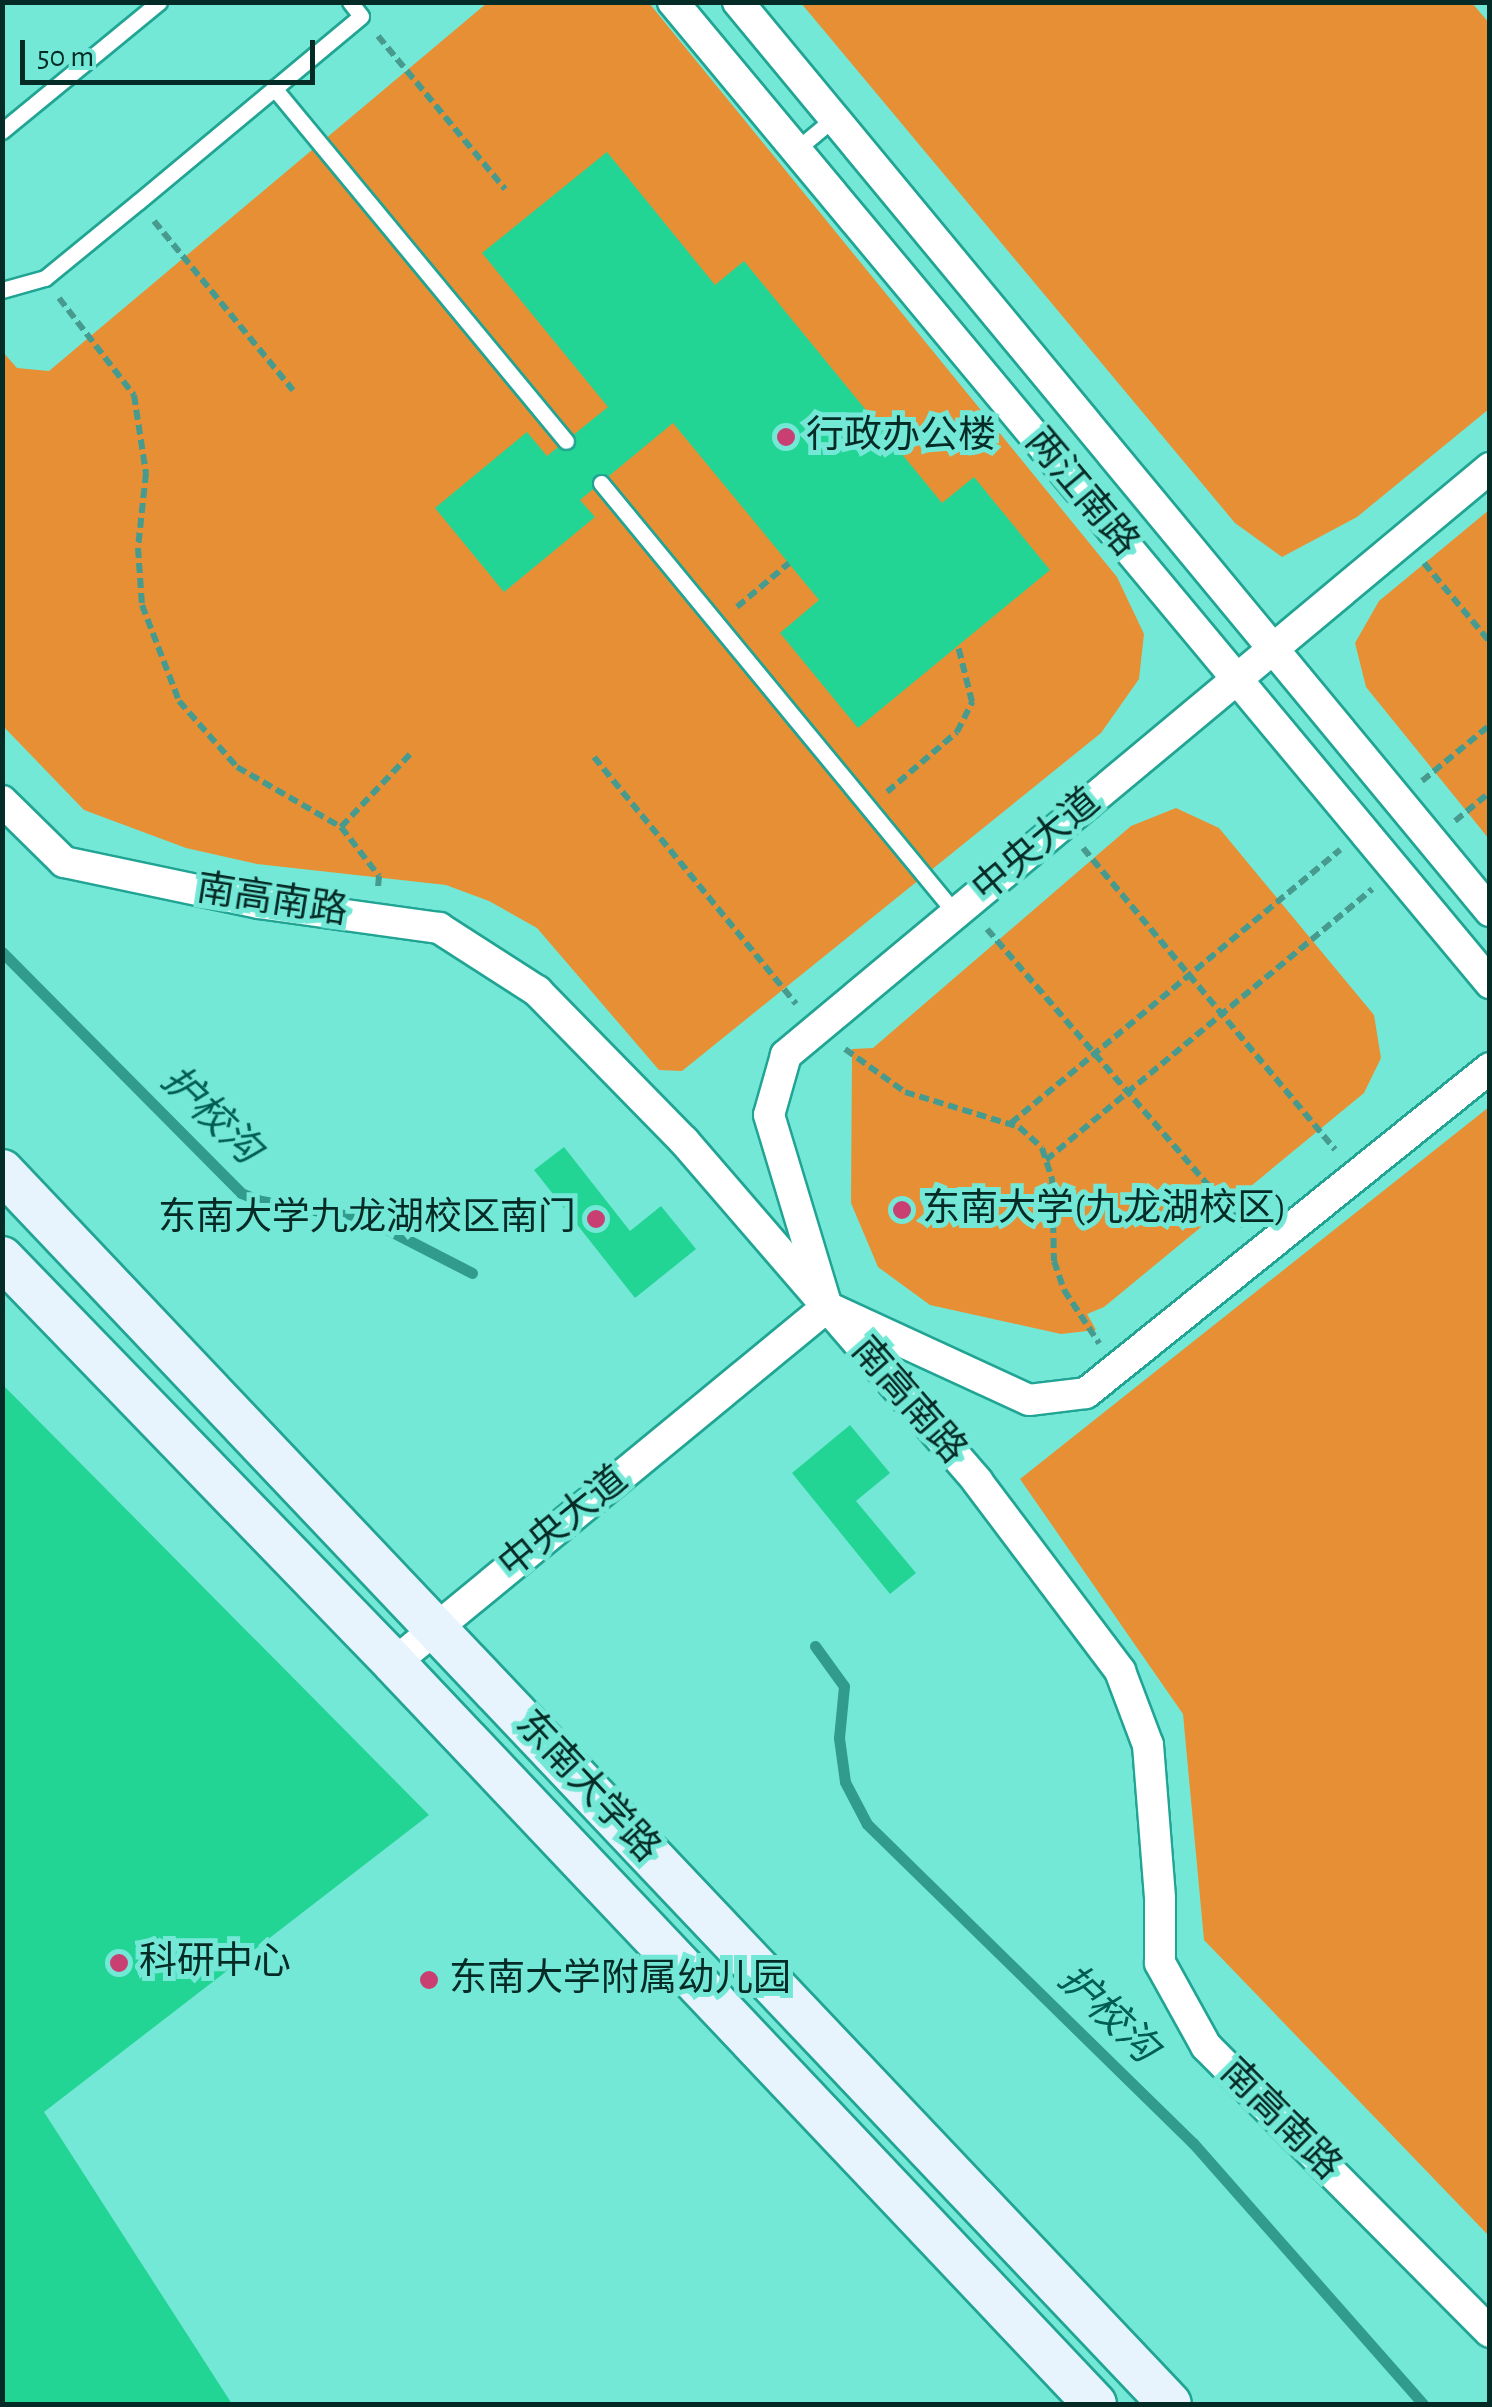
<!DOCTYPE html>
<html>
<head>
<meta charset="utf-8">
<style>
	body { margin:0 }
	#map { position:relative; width:1492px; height:2407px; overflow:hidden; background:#74e8d6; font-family:"Alegreya Sans","Noto Sans SC",sans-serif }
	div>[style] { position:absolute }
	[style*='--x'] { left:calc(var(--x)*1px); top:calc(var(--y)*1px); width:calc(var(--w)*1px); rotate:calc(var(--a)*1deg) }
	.green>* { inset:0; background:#e78f34 }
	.stream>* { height:11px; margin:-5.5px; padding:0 5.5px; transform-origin:5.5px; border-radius:5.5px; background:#319b8d }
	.building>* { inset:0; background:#23d595 }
	.path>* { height:6px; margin-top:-3px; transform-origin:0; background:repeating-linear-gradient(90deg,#469b8e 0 10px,transparent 0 15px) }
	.roads { filter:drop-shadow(2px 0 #21a494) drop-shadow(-2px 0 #21a494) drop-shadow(0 2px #21a494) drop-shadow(0 -2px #21a494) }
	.lane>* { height:15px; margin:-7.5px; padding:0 7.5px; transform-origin:7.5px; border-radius:7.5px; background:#fff }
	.street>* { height:30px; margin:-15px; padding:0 15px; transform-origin:15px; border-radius:15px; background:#fff }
	.secondary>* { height:42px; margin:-21px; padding:0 21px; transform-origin:21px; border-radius:21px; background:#e7f3fd }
	.dots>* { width:28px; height:28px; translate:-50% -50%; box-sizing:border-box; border:5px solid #74e8d6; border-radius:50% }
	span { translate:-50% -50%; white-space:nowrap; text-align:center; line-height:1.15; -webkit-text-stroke:10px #74e8d6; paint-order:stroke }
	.poi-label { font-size:38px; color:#042b26 }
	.left { translate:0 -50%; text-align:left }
	.right { translate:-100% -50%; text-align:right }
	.street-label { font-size:38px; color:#042b26 }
	.water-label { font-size:40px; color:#005d53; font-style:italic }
	.frame { position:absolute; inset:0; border:5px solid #042b26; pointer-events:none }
	.scale { position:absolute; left:20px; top:40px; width:295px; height:45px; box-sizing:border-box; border:5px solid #042b26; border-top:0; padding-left:12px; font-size:30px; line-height:35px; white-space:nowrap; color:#042b26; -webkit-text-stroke:8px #74e8d6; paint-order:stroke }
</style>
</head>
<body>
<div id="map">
	<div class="green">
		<div style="clip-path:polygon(487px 3px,649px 3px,1117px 577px,1144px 634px,1139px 679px,1101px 733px,682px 1071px,659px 1070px,537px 928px,489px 901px,446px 885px,257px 864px,186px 848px,84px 810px,3px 726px,2px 351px,17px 368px,49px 371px)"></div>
		<div style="clip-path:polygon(801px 3px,1472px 3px,1490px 24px,1489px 409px,1357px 517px,1282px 557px,1235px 523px)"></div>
		<div style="clip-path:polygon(1489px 510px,1489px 839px,1366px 687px,1355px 643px,1379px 601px)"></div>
		<div style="clip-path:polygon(1176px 808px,1219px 828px,1374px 1015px,1381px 1058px,1364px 1093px,1104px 1307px,1087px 1314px,1096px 1330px,1061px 1334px,930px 1305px,878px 1267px,851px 1203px,852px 1049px,873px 1048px,1131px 826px)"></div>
		<div style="clip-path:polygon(1489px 1107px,1490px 1107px,1489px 2236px,1204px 1940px,1183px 1714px,1020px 1479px)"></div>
	</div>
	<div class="stream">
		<div style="--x:2;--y:952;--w:339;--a:45.2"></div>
		<div style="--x:241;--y:1193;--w:22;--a:22"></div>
		<div style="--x:261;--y:1201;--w:108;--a:9.6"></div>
		<div style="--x:367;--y:1219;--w:118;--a:27.2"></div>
		<div style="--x:815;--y:1646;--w:49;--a:54.1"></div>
		<div style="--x:844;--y:1686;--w:52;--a:95.5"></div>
		<div style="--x:839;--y:1738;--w:44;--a:82.2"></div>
		<div style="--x:845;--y:1782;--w:47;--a:62.4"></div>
		<div style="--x:867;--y:1824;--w:456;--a:44.4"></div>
		<div style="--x:1193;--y:2143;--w:348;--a:48.6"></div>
	</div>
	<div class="building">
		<div style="clip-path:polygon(607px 152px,715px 285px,744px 261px,942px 503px,974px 477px,1050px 570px,858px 728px,780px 633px,819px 600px,673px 423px,580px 500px,595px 517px,504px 592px,435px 508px,527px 432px,547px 456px,608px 407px,482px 253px)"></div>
		<div style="clip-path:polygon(564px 1147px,630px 1231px,661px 1206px,696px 1249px,635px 1298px,534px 1170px)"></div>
		<div style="clip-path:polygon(2px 1384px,429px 1815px,44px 2112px,232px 2404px,2px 2404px)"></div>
		<div style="clip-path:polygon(850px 1425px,890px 1473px,856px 1501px,916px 1573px,890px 1594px,792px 1473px)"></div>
	</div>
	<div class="path">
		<div style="--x:378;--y:36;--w:199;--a:50.3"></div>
		<div style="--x:154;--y:221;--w:219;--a:50.6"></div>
		<div style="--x:59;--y:298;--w:123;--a:52.3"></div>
		<div style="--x:134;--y:395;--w:79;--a:81.3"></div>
		<div style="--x:146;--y:473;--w:75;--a:96.1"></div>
		<div style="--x:138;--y:548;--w:57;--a:86"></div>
		<div style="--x:142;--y:605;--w:103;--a:68.9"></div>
		<div style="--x:179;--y:701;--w:88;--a:48.7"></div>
		<div style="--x:237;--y:767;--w:120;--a:30"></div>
		<div style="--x:341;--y:827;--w:62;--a:52.2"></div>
		<div style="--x:379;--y:876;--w:11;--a:95"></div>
		<div style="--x:1424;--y:563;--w:103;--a:50.1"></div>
		<div style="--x:737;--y:607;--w:68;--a:-40.2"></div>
		<div style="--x:594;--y:757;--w:319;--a:50.7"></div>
		<div style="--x:1422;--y:781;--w:88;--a:-39.5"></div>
		<div style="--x:887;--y:792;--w:92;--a:-40.6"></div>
		<div style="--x:957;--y:732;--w:34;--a:-63"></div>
		<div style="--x:972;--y:702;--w:58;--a:-104"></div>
		<div style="--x:1455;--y:821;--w:45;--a:-39.6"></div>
		<div style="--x:341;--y:827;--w:105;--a:-46.5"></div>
		<div style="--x:1083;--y:848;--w:393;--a:50.1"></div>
		<div style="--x:987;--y:929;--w:392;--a:49.2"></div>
		<div style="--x:845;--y:1049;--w:74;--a:35.6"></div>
		<div style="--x:905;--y:1092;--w:119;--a:17.1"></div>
		<div style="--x:1019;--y:1127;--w:31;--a:42"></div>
		<div style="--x:1042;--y:1148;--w:32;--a:72"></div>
		<div style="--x:1052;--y:1178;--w:83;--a:88.6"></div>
		<div style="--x:1054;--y:1261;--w:31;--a:71"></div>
		<div style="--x:1064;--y:1290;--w:64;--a:56.6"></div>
		<div style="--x:1011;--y:1123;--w:428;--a:-39.7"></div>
		<div style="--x:1046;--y:1160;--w:424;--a:-39.7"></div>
	</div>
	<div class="roads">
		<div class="lane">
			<div style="--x:274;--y:88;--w:458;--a:50.4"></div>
			<div style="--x:2;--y:131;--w:203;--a:-39.4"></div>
			<div style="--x:796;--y:150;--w:50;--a:-40.1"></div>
			<div style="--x:2;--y:290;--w:45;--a:-15.6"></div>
			<div style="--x:45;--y:278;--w:120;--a:-39.3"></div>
			<div style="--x:138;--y:202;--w:290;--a:-39.8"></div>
			<div style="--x:361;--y:16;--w:18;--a:-128"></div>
			<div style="--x:601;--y:483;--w:558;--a:50.52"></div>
		</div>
		<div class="street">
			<div style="--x:673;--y:2;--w:1277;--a:50.21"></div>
			<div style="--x:738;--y:2;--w:1180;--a:50.4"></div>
			<div style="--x:1490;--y:468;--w:917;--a:140.18"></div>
			<div style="--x:786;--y:1055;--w:62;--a:105.8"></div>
			<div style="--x:769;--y:1115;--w:201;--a:73.2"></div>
			<div style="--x:827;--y:1307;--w:222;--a:24.7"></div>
			<div style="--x:1029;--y:1400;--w:57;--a:-7"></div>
			<div style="--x:1086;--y:1393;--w:518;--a:-38.82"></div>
			<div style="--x:2;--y:801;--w:87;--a:44.5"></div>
			<div style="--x:64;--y:862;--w:199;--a:11.9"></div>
			<div style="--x:259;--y:903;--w:182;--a:7.9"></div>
			<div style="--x:439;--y:928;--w:117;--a:32.7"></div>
			<div style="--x:537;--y:991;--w:210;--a:45.6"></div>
			<div style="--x:684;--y:1141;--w:449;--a:49.2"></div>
			<div style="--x:977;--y:1481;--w:238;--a:53"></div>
			<div style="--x:1120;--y:1671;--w:79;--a:69.3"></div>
			<div style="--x:1148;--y:1745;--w:154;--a:85.5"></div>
			<div style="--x:1160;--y:1899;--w:64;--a:90"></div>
			<div style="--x:1160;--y:1963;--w:95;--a:61"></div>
			<div style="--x:1206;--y:2046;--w:403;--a:45.2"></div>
			<div style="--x:394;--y:1663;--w:561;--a:-39.43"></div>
		</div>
		<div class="secondary">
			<div style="--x:2;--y:1171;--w:1698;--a:46.55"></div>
			<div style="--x:2;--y:1258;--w:564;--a:45.93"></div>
			<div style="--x:394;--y:1663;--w:1020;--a:46.59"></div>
		</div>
	</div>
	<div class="dots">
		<div style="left:786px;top:437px;background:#ca3f72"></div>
		<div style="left:902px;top:1210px;background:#ca3f72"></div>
		<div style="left:596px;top:1219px;background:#ca3f72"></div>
		<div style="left:119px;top:1963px;background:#ca3f72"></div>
		<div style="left:429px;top:1980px;background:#ca3f72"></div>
	</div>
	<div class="poi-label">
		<span class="left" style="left:806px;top:437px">行政办公楼</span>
		<span class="left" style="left:922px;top:1210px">东南大学(九龙湖校区)</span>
		<span class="right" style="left:576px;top:1219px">东南大学九龙湖校区南门</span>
		<span class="left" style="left:139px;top:1963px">科研中心</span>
		<span class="left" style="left:449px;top:1980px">东南大学附属幼儿园</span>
	</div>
	<div class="street-label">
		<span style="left:1081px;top:493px;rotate:50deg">两江南路</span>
		<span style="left:1037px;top:846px;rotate:-40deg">中央大道</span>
		<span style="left:272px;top:901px;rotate:9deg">南高南路</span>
		<span style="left:908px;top:1401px;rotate:49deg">南高南路</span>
		<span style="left:564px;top:1523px;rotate:-39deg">中央大道</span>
		<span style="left:587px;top:1787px;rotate:47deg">东南大学路</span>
		<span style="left:1280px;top:2120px;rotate:45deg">南高南路</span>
	</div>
	<div class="water-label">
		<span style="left:211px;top:1115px;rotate:44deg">护校沟</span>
		<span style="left:1108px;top:2014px;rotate:44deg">护校沟</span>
	</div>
	<div class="frame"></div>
	<div class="scale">50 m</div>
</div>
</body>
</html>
